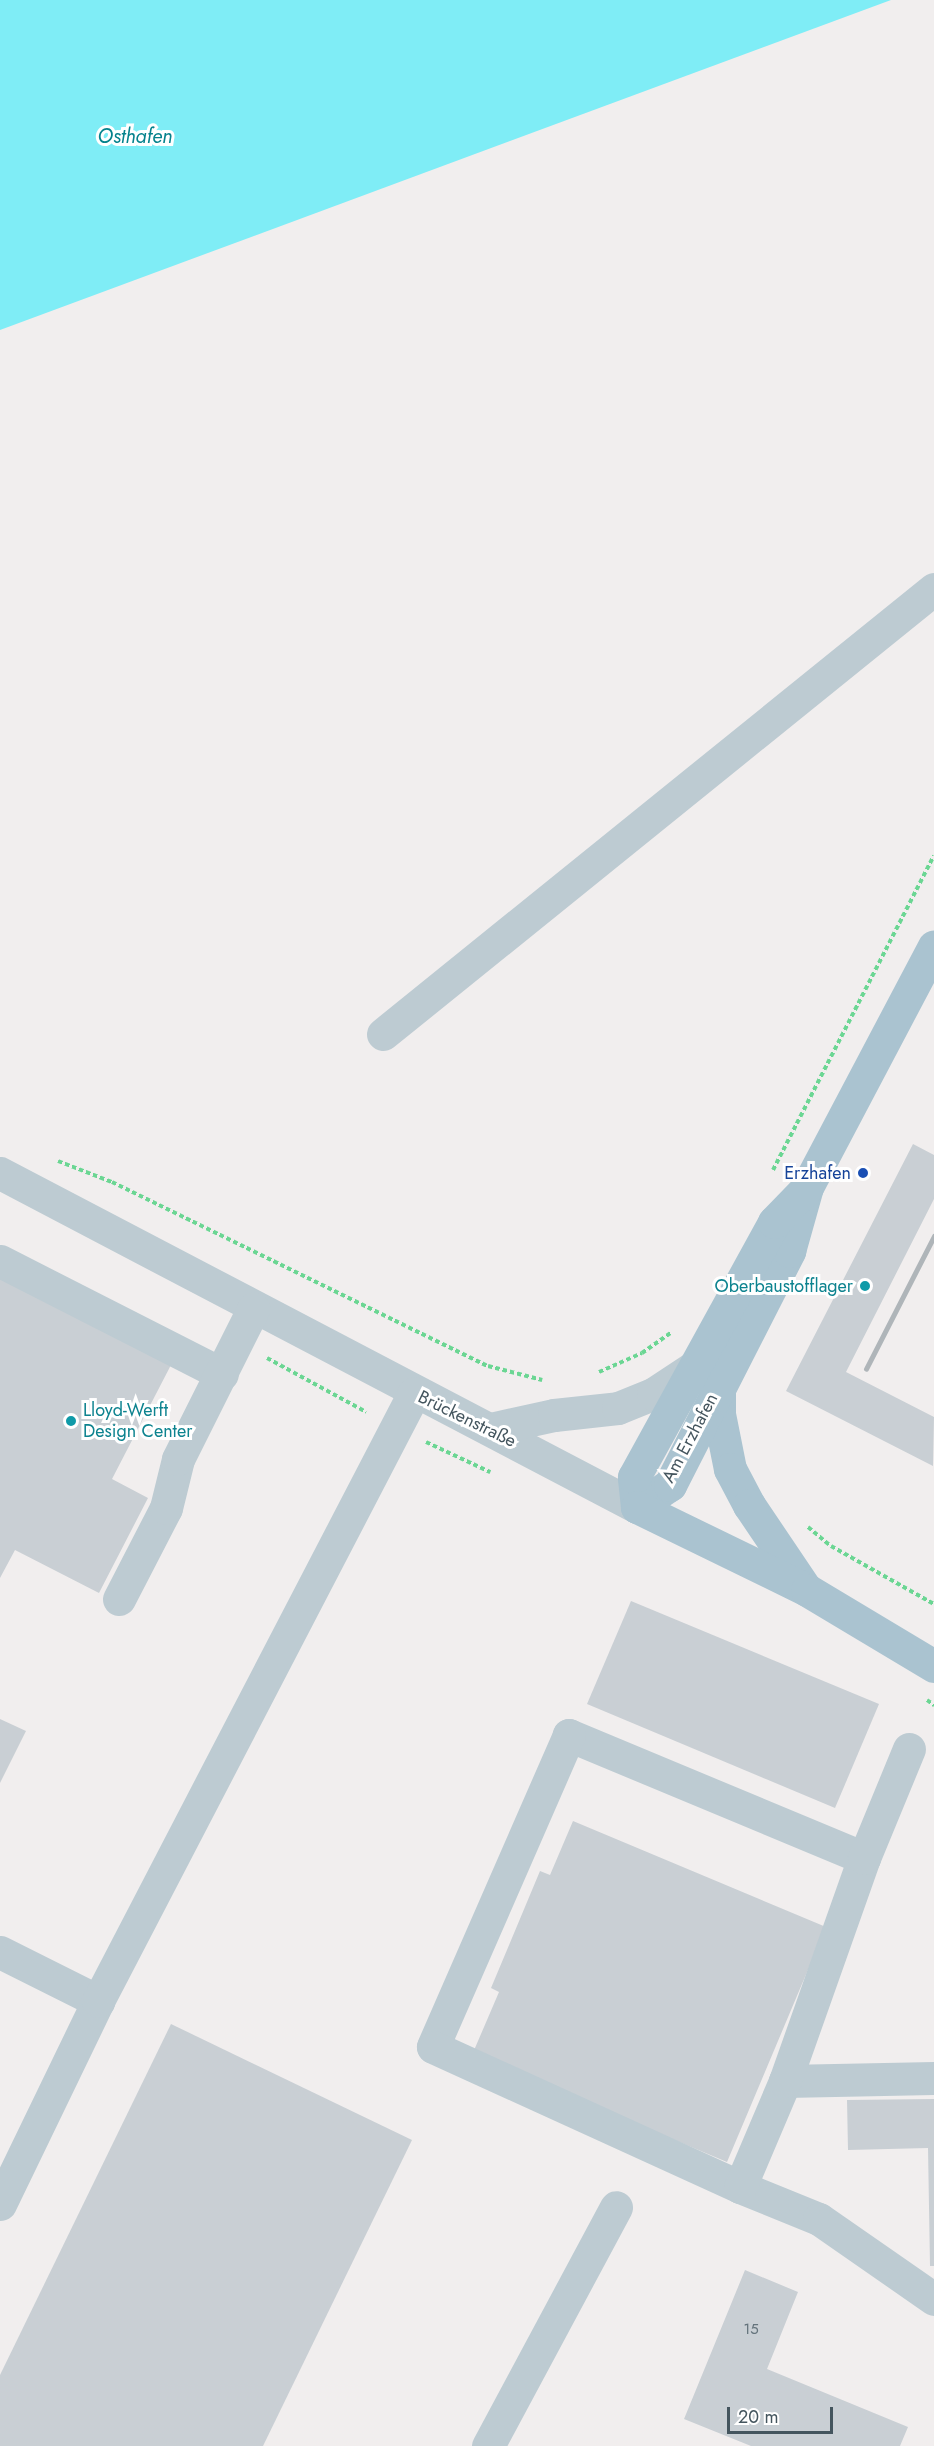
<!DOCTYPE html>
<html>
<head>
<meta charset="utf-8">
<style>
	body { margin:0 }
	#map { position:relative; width:934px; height:2446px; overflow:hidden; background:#f1eeee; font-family:Jost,sans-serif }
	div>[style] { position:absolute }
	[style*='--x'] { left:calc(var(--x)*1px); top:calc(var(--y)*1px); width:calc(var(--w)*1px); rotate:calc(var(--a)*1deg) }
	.water>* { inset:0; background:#7fedf6 }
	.building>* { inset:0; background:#c9cfd4 }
	.path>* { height:4px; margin-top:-2px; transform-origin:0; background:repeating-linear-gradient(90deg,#6bd693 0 4.5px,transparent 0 7.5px) }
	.minor>* { height:33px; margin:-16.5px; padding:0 16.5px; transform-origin:16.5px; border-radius:16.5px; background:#bdcbd2 }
	.major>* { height:33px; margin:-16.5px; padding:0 16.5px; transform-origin:16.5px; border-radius:16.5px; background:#aac3d0 }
	.rail>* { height:4.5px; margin:-2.25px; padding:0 2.25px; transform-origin:2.25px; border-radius:2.25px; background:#afb5b9 }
	.dots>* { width:16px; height:16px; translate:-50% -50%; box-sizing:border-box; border:3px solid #fff; border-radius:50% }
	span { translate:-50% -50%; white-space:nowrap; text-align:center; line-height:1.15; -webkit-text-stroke:6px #fff; paint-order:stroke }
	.number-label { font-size:15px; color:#65747c }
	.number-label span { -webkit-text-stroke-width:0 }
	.transit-label { font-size:18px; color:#164399 }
	.right { translate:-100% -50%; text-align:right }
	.culture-label { font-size:18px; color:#0d838f }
	.left { translate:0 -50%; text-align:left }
	.street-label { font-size:18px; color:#44555e }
	.water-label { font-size:20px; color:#04828c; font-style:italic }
	.scale { position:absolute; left:727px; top:2407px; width:106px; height:27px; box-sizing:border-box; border:3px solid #44555e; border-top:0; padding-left:8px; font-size:18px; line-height:21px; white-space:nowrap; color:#44555e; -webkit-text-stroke:4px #fff; paint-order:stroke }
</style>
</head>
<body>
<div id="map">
	<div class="water">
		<div style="clip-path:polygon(0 0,891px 0,0 330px)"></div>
	</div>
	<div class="building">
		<div style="clip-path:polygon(913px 1144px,934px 1155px,934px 1199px,846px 1372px,934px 1417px,933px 1466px,786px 1391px)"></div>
		<div style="clip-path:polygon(0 1275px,172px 1363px,112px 1479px,148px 1498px,99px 1593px,15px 1550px,0 1578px)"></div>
		<div style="clip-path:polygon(631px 1601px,879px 1704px,835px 1808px,587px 1704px)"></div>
		<div style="clip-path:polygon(0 1719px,26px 1731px,0 1783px)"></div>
		<div style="clip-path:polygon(573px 1821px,826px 1927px,727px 2162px,472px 2055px,499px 1992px,491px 1988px,540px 1871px,550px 1875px)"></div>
		<div style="clip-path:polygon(171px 2024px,412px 2140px,263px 2446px,0 2446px,0 2375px)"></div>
		<div style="clip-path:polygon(934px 2099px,934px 2266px,930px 2266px,928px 2148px,848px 2150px,847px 2100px)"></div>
		<div style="clip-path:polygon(745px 2270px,798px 2292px,767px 2369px,908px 2427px,900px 2446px,751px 2446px,684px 2419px)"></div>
	</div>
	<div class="path">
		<div style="--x:58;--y:1161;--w:58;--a:21.3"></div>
		<div style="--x:112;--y:1182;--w:419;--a:26.1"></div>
		<div style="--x:488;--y:1366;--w:56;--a:14.5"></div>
		<div style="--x:773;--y:1170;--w:353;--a:-62.9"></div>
		<div style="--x:267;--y:1358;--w:113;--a:28.6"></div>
		<div style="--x:599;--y:1372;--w:47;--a:-23.8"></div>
		<div style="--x:642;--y:1353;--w:35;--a:-35"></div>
		<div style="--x:426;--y:1442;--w:71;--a:25.1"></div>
		<div style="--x:808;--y:1527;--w:30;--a:40"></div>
		<div style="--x:831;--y:1546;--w:118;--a:29.4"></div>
		<div style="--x:927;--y:1700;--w:9;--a:36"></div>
	</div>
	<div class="minor">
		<div style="--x:383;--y:1034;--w:708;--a:-38.93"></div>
		<div style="--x:0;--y:1173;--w:719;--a:27.67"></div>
		<div style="--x:0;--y:1261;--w:249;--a:27"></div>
		<div style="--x:490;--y:1429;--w:66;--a:-12.3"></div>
		<div style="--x:554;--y:1415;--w:64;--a:-6.2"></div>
		<div style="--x:618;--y:1408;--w:38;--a:-22"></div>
		<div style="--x:653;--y:1394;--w:49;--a:-33.4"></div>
		<div style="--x:119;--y:1599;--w:102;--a:-62.7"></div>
		<div style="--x:166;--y:1508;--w:50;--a:-76.2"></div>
		<div style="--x:178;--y:1459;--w:168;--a:-63.4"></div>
		<div style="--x:864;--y:1858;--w:320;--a:-157.4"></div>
		<div style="--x:569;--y:1735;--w:340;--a:113.6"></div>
		<div style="--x:433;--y:2047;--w:337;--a:24.5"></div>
		<div style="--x:740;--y:2187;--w:85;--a:22.1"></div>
		<div style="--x:819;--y:2219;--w:140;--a:34.8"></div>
		<div style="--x:0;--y:1952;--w:110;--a:26.6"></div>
		<div style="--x:785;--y:2081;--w:149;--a:-1.2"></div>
		<div style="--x:740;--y:2187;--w:115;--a:-67"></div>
		<div style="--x:785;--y:2081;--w:237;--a:-70.5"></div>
		<div style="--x:864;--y:1858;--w:118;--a:-67.6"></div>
		<div style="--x:0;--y:2204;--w:225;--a:-64.2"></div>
		<div style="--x:98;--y:2001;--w:685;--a:-62.54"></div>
		<div style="--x:488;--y:2446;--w:271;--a:-61.8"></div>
	</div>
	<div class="major">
		<div style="--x:719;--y:1384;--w:30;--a:90"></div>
		<div style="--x:719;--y:1414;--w:56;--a:78.7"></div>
		<div style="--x:730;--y:1469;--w:41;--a:62.2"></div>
		<div style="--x:749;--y:1505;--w:100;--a:56"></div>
		<div style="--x:637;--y:1507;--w:40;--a:-34"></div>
		<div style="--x:670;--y:1485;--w:263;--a:-63"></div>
		<div style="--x:789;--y:1251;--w:66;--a:-74.3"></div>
		<div style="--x:807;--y:1187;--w:272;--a:-62.2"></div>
		<div style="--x:637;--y:1507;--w:30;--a:-96"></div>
		<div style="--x:634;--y:1477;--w:291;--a:-61.2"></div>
		<div style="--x:774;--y:1222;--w:46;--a:-45.9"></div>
		<div style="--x:637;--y:1507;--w:189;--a:26"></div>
		<div style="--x:807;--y:1590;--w:148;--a:30.9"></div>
	</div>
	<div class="rail">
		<div style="--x:866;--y:1369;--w:149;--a:-62.9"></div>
	</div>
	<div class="dots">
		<div style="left:863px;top:1173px;background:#1a4fb4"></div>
		<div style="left:865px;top:1286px;background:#0f9aa8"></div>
		<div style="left:71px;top:1421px;background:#0f9aa8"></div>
	</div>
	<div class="number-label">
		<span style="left:751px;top:2330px">15</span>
	</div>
	<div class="transit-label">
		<span class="right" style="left:851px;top:1173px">Erzhafen</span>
	</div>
	<div class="culture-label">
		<span class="right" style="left:853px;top:1286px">Oberbaustofflager</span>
		<span class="left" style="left:83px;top:1421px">Lloyd-Werft<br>Design Center</span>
	</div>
	<div class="street-label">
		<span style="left:467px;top:1419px;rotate:26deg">Brückenstraße</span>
		<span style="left:690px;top:1438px;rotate:-62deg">Am Erzhafen</span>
	</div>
	<div class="water-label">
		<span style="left:135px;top:136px">Osthafen</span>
	</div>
	<div class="scale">20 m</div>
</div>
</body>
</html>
